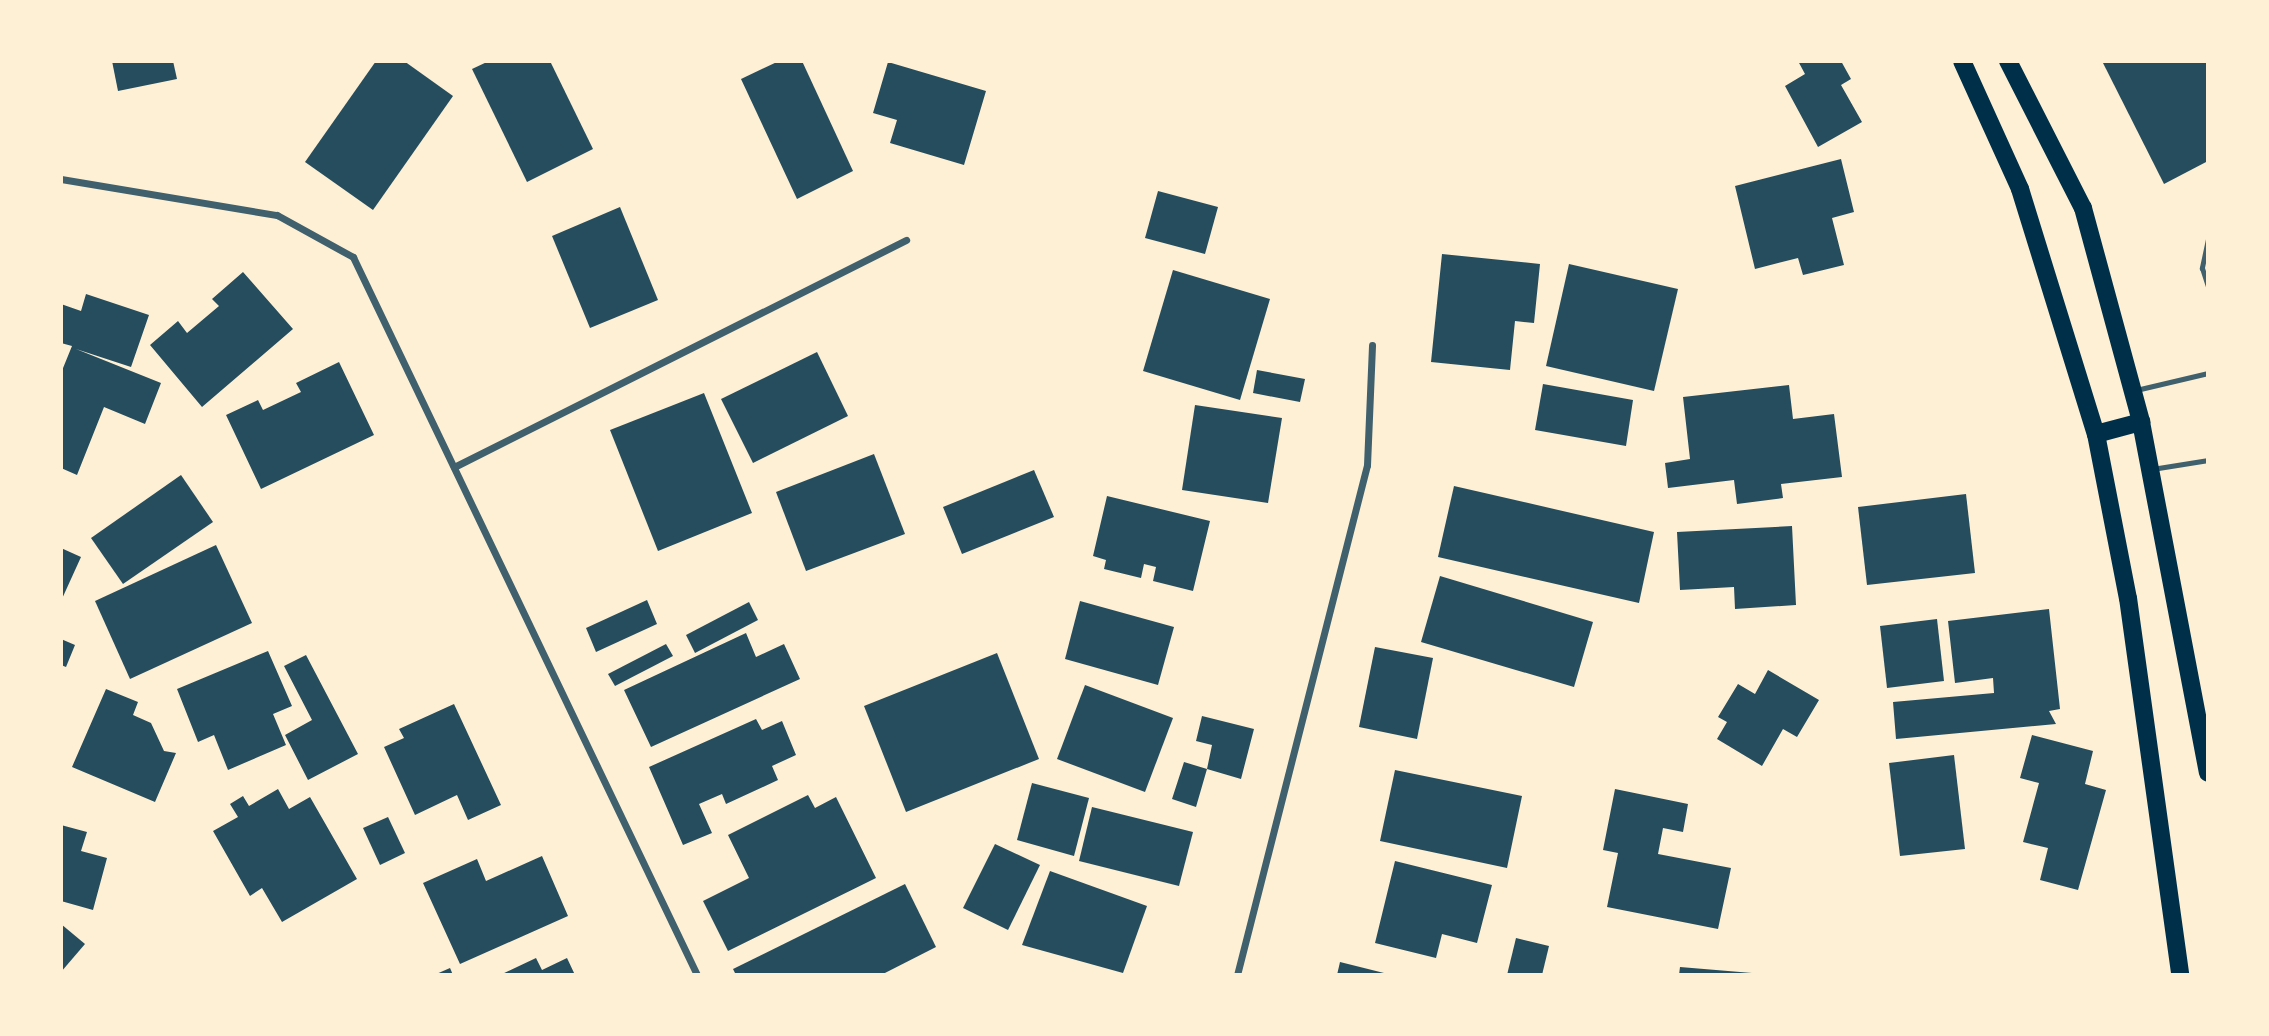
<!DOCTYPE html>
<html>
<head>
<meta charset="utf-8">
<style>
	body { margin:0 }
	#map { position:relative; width:2269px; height:1036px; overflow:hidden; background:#fdf0d5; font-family:Rubik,sans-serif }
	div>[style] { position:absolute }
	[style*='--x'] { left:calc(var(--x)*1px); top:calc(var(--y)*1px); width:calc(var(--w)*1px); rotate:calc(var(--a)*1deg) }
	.building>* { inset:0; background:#264d5e }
	.service>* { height:5px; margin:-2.5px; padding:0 2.5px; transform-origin:2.5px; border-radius:2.5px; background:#3f606c }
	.minor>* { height:7px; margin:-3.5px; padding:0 3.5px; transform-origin:3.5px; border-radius:3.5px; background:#3f606c }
	.primary>* { height:18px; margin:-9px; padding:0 9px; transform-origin:9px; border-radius:9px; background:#003049 }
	span { translate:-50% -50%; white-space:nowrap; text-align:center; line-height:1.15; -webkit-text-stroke:7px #fdf0d5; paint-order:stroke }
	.frame { position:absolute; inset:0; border:63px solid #fdf0d5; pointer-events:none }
</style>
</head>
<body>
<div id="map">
	<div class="building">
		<div style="clip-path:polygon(112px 61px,173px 61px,177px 79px,118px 91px)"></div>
		<div style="clip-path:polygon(376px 61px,404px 61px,453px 96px,373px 210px,305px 162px)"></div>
		<div style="clip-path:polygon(489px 61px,550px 61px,593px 149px,527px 182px,472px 69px)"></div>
		<div style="clip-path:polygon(779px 61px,802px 61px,853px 171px,797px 199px,741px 79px)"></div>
		<div style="clip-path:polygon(1798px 61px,1841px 61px,1851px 79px,1841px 85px,1862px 122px,1818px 147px,1785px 86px,1805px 74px)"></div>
		<div style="clip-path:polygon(2102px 61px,2208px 61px,2208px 161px,2164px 184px)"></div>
		<div style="clip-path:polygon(888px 62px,986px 91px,964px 165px,890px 143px,897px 120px,873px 113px)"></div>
		<div style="clip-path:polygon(1841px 159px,1854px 212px,1832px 218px,1844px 265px,1803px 275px,1798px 258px,1755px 269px,1735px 186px)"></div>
		<div style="clip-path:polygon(1158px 191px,1218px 207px,1205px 254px,1145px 238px)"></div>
		<div style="clip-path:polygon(620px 207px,658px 300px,590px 328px,552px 236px)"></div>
		<div style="clip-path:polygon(1442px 254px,1540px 264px,1534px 323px,1515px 321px,1510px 370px,1431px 362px)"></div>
		<div style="clip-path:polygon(1569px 264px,1678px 289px,1654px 391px,1546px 366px)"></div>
		<div style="clip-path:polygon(1173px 270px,1270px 299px,1240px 400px,1143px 371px)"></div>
		<div style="clip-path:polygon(243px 272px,293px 329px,202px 407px,150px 345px,178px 321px,187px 333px,219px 306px,212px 299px)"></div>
		<div style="clip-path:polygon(86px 294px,149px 315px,131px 367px,76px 349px,161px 383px,145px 424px,104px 407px,77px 475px,61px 468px,61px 373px,72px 346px,61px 343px,61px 304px,81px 311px)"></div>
		<div style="clip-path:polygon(817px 352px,848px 416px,753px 463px,721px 399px)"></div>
		<div style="clip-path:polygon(339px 362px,374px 435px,261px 489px,226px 415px,258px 400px,263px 410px,301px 392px,296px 383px)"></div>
		<div style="clip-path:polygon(1257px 370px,1305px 379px,1300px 402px,1253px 393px)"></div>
		<div style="clip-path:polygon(1543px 384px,1633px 400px,1626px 446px,1535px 430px)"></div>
		<div style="clip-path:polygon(1789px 385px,1793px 419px,1834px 414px,1842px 477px,1781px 484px,1783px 498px,1737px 504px,1734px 480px,1668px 488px,1665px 463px,1690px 459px,1683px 397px)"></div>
		<div style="clip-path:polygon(704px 393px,752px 513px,658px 551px,610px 430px)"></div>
		<div style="clip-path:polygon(1195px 405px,1282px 418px,1268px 503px,1182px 490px)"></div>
		<div style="clip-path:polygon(874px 454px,905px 534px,806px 571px,776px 492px)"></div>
		<div style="clip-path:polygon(1034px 470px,1054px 517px,962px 554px,943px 507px)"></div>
		<div style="clip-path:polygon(181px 475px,213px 522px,123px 584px,91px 538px)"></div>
		<div style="clip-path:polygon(1454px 486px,1654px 532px,1639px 603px,1438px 557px)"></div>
		<div style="clip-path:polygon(1966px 494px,1975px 573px,1867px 585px,1858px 507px)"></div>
		<div style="clip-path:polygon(1107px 496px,1210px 521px,1193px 591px,1153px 581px,1156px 567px,1144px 564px,1141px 578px,1104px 569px,1106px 560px,1093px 556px)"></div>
		<div style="clip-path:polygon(1792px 526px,1796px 605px,1735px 609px,1734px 587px,1680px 590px,1677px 532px)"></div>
		<div style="clip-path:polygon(216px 545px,252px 623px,130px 679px,95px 601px)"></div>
		<div style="clip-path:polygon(61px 548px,81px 557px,61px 601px)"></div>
		<div style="clip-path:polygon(1440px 576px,1593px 622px,1574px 687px,1421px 642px)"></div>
		<div style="clip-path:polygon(647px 600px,657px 624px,596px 652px,586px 628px)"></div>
		<div style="clip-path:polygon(1080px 601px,1174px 627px,1158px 685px,1065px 659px)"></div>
		<div style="clip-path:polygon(749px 602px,758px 620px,695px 653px,686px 635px)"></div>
		<div style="clip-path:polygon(2049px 609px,2060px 709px,2049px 711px,2056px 724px,1896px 739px,1893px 702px,1994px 693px,1993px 678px,1955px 683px,1948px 621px)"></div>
		<div style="clip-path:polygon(1937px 619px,1944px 681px,1887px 688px,1880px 626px)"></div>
		<div style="clip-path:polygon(746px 633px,756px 657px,784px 644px,800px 679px,651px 747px,624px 690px)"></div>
		<div style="clip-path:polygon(61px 639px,75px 645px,66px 667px,61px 665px)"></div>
		<div style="clip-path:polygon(666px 644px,673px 656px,615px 686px,608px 674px)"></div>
		<div style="clip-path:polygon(1375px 647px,1433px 658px,1417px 739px,1359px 727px)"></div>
		<div style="clip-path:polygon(268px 651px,292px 706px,273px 714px,286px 745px,228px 770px,214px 735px,198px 742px,177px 689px)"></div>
		<div style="clip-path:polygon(997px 653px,1039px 759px,906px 812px,864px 706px)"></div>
		<div style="clip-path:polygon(306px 655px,358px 754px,308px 780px,285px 735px,312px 720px,284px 666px)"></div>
		<div style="clip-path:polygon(1768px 670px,1819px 700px,1797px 737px,1783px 729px,1762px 766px,1717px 739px,1727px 722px,1718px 717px,1738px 684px,1755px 694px)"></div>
		<div style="clip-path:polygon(1085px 685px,1173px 718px,1145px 792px,1057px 759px)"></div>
		<div style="clip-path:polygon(106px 689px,138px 702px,133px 715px,151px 723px,164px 751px,176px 753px,155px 802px,72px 767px)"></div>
		<div style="clip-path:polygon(454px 704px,501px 805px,468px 820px,457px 795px,415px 815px,384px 747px,404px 738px,399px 729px)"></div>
		<div style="clip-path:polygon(1202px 716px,1254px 729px,1241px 779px,1207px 769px,1196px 807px,1172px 799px,1184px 762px,1207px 769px,1212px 745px,1196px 741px)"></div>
		<div style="clip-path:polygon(756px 719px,762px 730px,782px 721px,796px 755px,772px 766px,778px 780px,726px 804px,722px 794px,699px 804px,712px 833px,683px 845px,649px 767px)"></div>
		<div style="clip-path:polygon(2032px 735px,2093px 751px,2085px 784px,2106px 790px,2078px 890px,2040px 880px,2048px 848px,2023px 842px,2039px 783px,2020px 778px)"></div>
		<div style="clip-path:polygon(1954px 755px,1965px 849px,1900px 856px,1889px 763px)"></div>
		<div style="clip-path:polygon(1395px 770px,1522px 796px,1507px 868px,1380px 841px)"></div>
		<div style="clip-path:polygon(1032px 783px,1089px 798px,1074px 856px,1017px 840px)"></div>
		<div style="clip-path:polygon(278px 789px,289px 809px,310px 797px,357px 879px,282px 922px,262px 888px,250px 896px,213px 831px,238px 817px,230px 804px,243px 796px,249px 806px)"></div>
		<div style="clip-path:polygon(1615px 789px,1688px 804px,1683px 832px,1663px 828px,1658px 854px,1731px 868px,1718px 929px,1607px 907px,1618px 853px,1603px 850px)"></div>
		<div style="clip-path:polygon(808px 795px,815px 808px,836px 797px,876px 878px,728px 951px,703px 901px,749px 878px,728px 835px)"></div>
		<div style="clip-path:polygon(1092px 807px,1193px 832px,1179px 886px,1079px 861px)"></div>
		<div style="clip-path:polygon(388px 817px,405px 853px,380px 865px,363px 828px)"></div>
		<div style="clip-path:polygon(61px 825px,87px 832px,81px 851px,107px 858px,93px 910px,61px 901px)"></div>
		<div style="clip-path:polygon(995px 844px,1040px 865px,1008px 930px,963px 908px)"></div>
		<div style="clip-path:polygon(542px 856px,568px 916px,460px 964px,423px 883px,477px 859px,486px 881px)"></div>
		<div style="clip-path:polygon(1395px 861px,1492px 885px,1477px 943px,1442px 934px,1436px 958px,1375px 943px)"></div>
		<div style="clip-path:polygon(1050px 871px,1147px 906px,1123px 973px,1022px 945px)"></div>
		<div style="clip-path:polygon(905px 884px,936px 947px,881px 975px,736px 975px,733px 969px)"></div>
		<div style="clip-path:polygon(61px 924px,85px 944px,61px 972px)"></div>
		<div style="clip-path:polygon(1516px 938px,1549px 946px,1542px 975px,1507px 975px)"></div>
		<div style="clip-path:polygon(536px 958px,542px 970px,567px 958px,575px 975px,500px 975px)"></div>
		<div style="clip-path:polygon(1340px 962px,1388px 974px,1388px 975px,1337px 975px)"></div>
		<div style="clip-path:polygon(1680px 967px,1752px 973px,1752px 975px,1679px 975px)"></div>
		<div style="clip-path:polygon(450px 968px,453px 975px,434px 975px)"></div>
	</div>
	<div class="service">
		<div style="--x:2208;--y:239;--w:30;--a:102"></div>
		<div style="--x:2202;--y:268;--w:19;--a:72"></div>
		<div style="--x:2136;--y:390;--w:74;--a:-13.3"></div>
		<div style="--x:2152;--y:469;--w:57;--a:-9.1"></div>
	</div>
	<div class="minor">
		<div style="--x:61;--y:179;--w:219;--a:9.5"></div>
		<div style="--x:277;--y:215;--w:87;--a:28.9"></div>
		<div style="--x:353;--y:257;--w:796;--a:64.4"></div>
		<div style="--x:454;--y:467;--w:506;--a:-26.67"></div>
		<div style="--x:1237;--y:975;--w:526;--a:-75.7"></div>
		<div style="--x:1367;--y:465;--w:120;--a:-87.6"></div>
	</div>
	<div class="primary">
		<div style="--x:1962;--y:61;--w:141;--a:65.6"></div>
		<div style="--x:2020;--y:189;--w:257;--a:72.8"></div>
		<div style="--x:2096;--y:434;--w:167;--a:79"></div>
		<div style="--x:2128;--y:598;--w:381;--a:82.1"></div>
		<div style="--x:2008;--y:61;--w:165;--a:63"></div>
		<div style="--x:2083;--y:208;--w:222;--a:74.8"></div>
		<div style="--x:2141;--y:422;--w:357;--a:79.2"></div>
		<div style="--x:2096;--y:434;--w:47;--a:-14.9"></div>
	</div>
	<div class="frame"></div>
</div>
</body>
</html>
